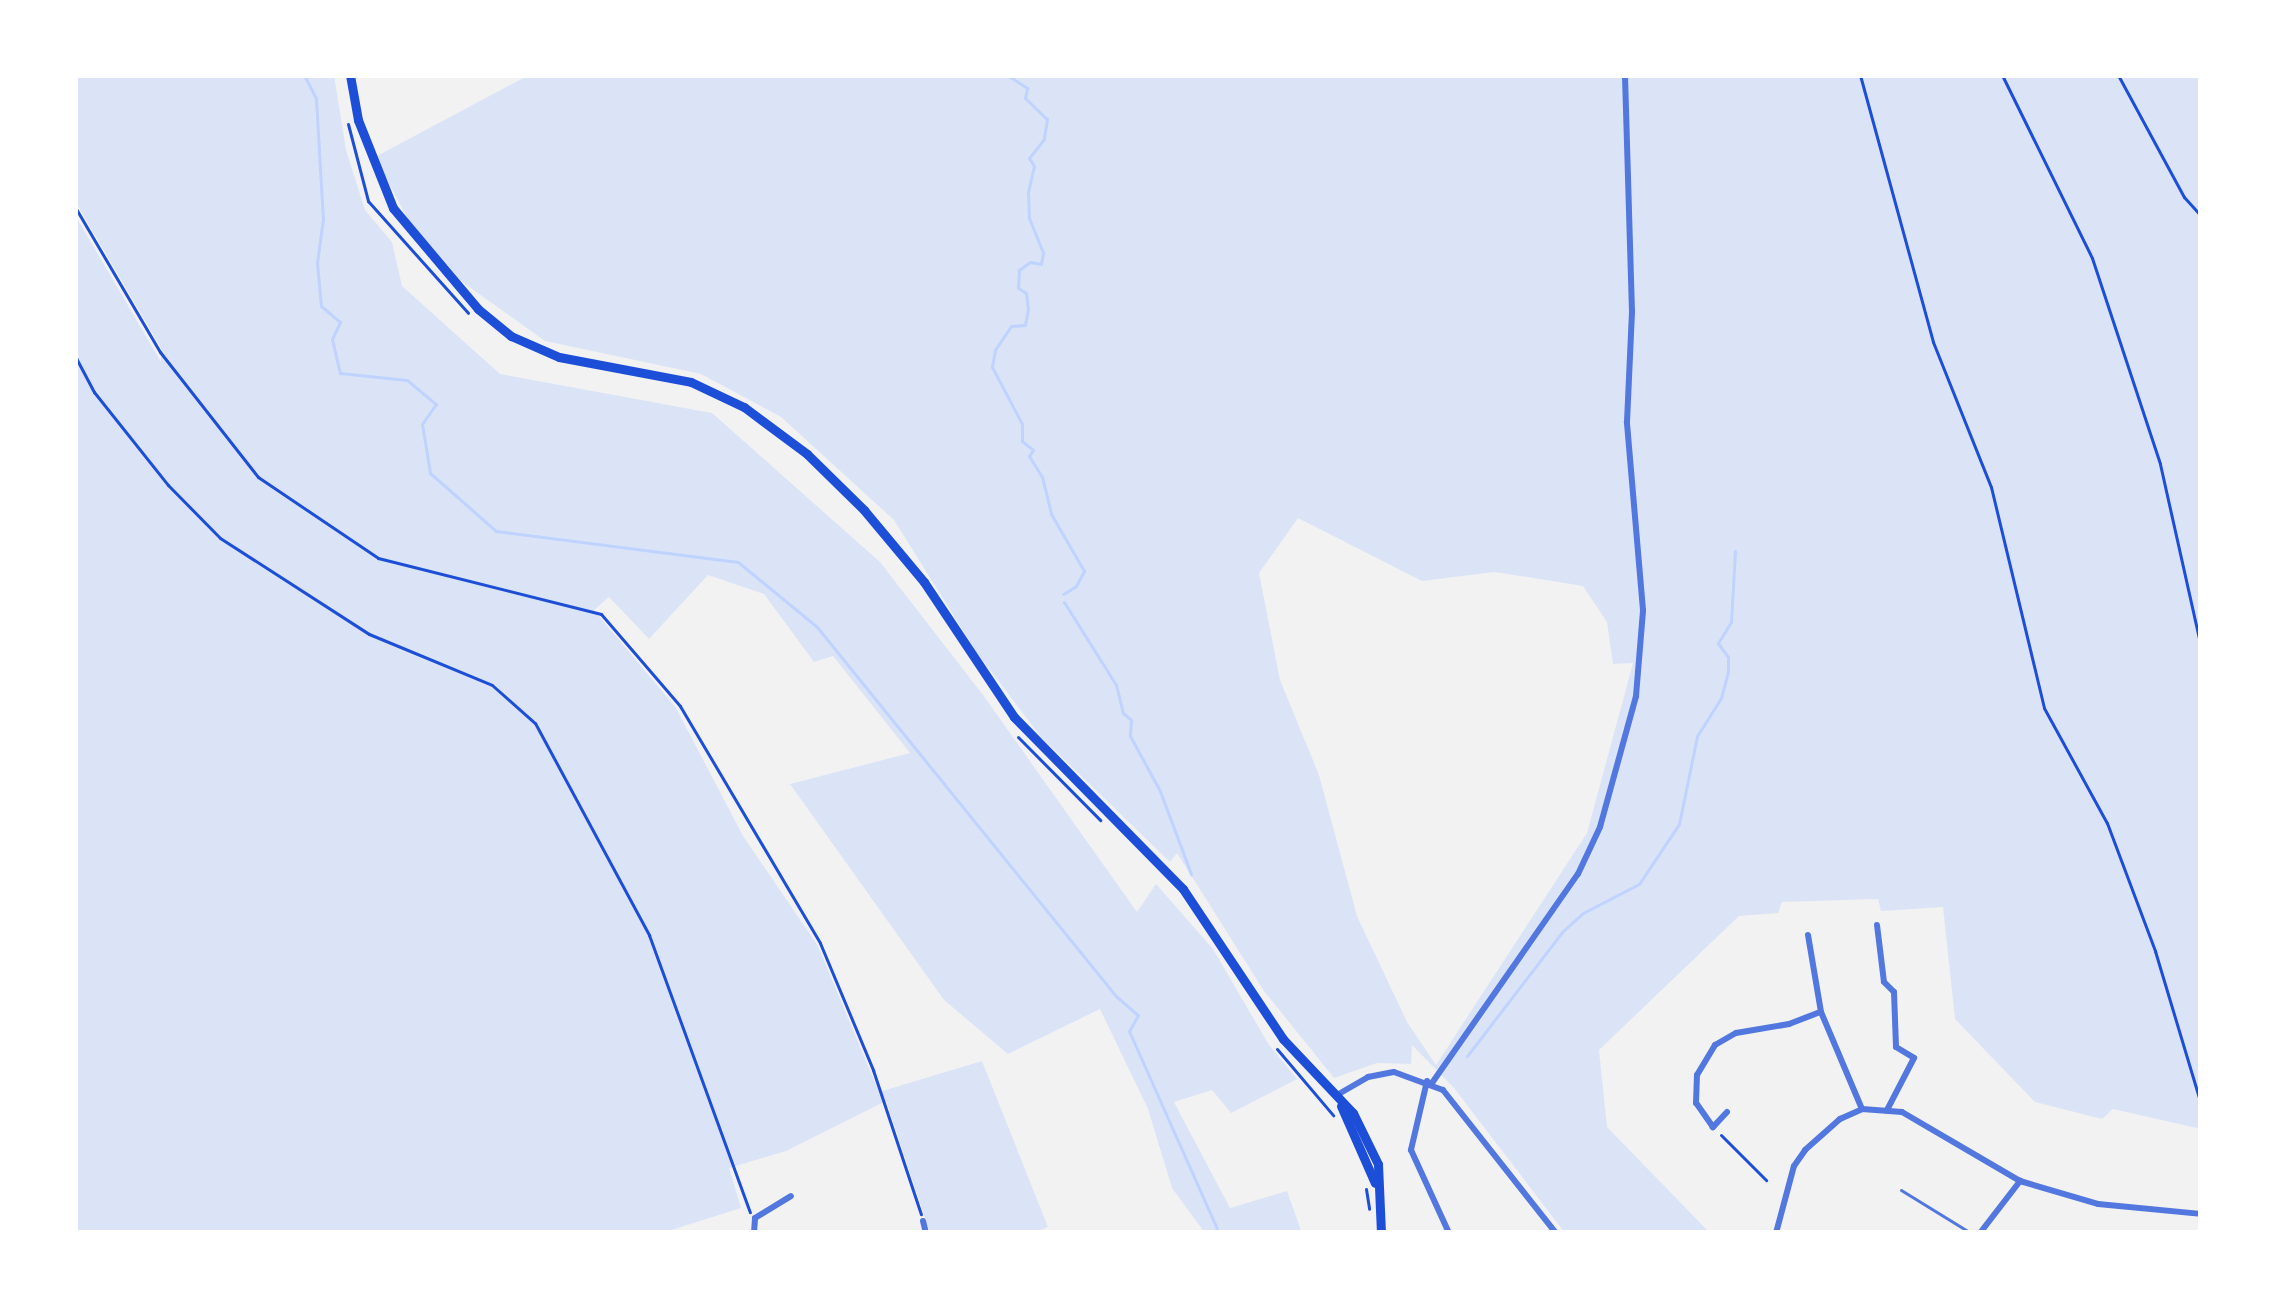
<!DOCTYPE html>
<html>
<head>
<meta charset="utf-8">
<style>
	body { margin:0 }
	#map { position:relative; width:2276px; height:1308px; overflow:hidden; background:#f2f2f2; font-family:Literata,serif }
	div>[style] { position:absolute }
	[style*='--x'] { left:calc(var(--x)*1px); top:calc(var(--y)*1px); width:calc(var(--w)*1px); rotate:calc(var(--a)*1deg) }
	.green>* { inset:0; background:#dbe4f7 }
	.stream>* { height:3px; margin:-1.5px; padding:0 1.5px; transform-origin:1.5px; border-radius:1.5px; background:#bfd3fe }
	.path>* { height:3px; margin:-1.5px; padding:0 1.5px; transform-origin:1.5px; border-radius:1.5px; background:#1d4ed8 }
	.service>* { height:3px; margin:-1.5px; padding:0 1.5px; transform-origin:1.5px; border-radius:1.5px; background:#5277de }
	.minor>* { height:6px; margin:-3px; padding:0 3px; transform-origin:3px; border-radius:3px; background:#5277de }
	.secondary>* { height:9px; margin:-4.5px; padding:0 4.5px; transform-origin:4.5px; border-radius:4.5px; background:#1d4ed8 }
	span { translate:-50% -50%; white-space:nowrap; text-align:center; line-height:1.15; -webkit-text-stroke:12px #fff; paint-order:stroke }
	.frame { position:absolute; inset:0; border:78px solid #fff; pointer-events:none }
</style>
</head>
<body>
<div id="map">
	<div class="green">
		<div style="clip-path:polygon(75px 75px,334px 75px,346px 150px,365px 210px,392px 242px,402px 286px,500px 374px,712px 413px,880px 562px,983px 695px,1137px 912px,1156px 884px,1213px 949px,1269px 1045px,1297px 1079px,1231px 1113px,1212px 1090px,1174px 1102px,1230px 1208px,1287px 1191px,1302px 1233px,1205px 1233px,1172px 1188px,1148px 1109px,1100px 1009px,1008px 1054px,944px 1000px,790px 784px,910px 753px,833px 656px,814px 662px,764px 594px,708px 575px,649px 639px,609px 597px,594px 610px,676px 708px,743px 836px,818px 946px,879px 1092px,982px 1061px,1048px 1227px,1033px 1233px,930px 1233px,886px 1101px,786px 1151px,729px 1168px,741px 1208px,662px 1233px,75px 1233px,75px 215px,161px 362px,161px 348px,75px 201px)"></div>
		<div style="clip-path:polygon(evenodd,529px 75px,2201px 75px,2201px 1129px,2113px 1109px,2102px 1119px,2035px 1102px,1955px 1019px,1943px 907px,1881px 911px,1878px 899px,1782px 902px,1778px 913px,1739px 916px,1599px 1050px,1607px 1127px,1710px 1233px,1565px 1233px,1454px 1088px,1412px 1045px,1411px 1064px,1377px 1063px,1334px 1078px,1264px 991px,1177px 853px,1170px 862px,1041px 737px,977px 653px,894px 520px,781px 417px,701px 374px,545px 341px,461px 281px,409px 221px,375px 157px,529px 75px,1298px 518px,1422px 581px,1495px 572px,1583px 586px,1607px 622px,1613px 664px,1633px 663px,1587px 833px,1436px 1065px,1407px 1022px,1357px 916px,1319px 775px,1280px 680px,1259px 573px,1298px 518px)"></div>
	</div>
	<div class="stream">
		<div style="--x:304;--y:75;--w:27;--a:63"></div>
		<div style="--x:316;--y:99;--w:120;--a:86.7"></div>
		<div style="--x:323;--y:219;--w:44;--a:97.8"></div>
		<div style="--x:317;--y:263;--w:43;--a:84.7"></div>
		<div style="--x:321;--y:306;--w:25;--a:40"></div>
		<div style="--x:340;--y:322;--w:19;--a:115"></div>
		<div style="--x:332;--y:339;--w:35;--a:77"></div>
		<div style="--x:340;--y:373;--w:67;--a:6"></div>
		<div style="--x:407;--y:380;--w:38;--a:40"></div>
		<div style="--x:436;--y:404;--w:24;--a:125"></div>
		<div style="--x:422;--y:424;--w:50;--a:80.7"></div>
		<div style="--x:430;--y:473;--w:88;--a:41.3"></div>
		<div style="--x:496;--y:531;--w:244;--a:7.3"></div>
		<div style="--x:738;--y:562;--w:102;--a:39.4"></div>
		<div style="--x:817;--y:627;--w:476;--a:51"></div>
		<div style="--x:1117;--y:997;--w:28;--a:41"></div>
		<div style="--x:1138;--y:1015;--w:18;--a:119"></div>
		<div style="--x:1129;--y:1031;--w:221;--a:66"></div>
		<div style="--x:1007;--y:75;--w:24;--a:33"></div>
		<div style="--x:1027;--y:88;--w:10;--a:101"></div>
		<div style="--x:1025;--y:98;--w:30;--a:44"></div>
		<div style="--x:1047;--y:119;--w:20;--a:99"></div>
		<div style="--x:1044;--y:139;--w:24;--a:128"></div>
		<div style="--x:1029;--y:158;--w:9;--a:58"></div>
		<div style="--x:1034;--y:166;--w:26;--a:103"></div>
		<div style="--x:1028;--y:191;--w:27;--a:88"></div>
		<div style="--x:1029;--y:218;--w:38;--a:68"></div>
		<div style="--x:1043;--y:253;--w:11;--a:100"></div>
		<div style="--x:1041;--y:264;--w:11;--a:-170"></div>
		<div style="--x:1030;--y:262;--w:14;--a:144"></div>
		<div style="--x:1019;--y:270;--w:18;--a:93"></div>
		<div style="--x:1018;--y:288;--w:9;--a:32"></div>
		<div style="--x:1026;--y:293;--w:16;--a:83"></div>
		<div style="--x:1028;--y:309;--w:16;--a:101"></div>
		<div style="--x:1025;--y:325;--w:14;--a:176"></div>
		<div style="--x:1011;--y:326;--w:29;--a:124"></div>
		<div style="--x:995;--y:350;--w:17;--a:100"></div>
		<div style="--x:992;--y:367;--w:64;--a:62.2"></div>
		<div style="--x:1022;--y:424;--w:17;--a:90"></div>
		<div style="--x:1022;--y:441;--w:14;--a:39"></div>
		<div style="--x:1033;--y:450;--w:7;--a:124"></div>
		<div style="--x:1029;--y:456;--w:25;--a:58"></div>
		<div style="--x:1042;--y:477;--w:38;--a:76"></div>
		<div style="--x:1051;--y:514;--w:66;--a:59.9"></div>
		<div style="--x:1084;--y:571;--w:17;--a:118"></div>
		<div style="--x:1076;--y:586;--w:15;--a:148"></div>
		<div style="--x:1064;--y:602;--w:98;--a:57.9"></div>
		<div style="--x:1116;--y:685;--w:29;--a:76"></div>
		<div style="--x:1123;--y:713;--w:11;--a:41"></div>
		<div style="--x:1131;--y:720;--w:16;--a:94"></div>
		<div style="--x:1130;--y:736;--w:63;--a:61.4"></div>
		<div style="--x:1160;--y:791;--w:89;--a:69.5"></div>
		<div style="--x:1467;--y:1056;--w:158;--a:-52.5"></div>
		<div style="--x:1563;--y:931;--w:27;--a:-42"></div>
		<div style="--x:1583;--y:913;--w:63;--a:-27.4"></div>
		<div style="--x:1639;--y:884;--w:72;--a:-56.3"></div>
		<div style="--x:1679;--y:824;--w:90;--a:-78.4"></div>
		<div style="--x:1697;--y:736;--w:45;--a:-57.7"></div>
		<div style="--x:1721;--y:698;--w:27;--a:-75"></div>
		<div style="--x:1728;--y:672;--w:15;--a:-90"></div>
		<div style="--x:1728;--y:657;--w:17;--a:-126"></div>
		<div style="--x:1718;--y:643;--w:25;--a:-58"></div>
		<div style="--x:1731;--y:622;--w:71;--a:-86.8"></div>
	</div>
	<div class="path">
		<div style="--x:1860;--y:75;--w:277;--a:74.7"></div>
		<div style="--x:1933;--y:342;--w:156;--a:68.2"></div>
		<div style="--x:1991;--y:487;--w:227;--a:76.5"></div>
		<div style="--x:2044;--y:708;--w:131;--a:61.3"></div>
		<div style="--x:2107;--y:823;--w:137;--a:69.4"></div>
		<div style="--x:2155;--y:951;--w:160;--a:73.3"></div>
		<div style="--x:2002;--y:75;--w:204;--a:63.8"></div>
		<div style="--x:2092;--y:258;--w:217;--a:71.7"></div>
		<div style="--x:2160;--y:464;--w:189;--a:77.4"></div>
		<div style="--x:2118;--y:75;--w:139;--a:61.6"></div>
		<div style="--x:2184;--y:197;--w:25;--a:48"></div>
		<div style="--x:348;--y:124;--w:80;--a:75.4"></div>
		<div style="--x:368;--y:201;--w:150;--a:48.2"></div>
		<div style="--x:75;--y:207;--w:168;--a:59.6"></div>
		<div style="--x:160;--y:352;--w:159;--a:51.9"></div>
		<div style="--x:258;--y:477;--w:145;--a:34"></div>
		<div style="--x:378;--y:558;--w:230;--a:14.1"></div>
		<div style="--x:601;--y:614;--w:121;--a:49.3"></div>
		<div style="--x:680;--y:706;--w:275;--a:59.4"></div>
		<div style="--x:820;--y:943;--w:138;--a:67.3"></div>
		<div style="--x:873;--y:1070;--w:152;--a:71.6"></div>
		<div style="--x:75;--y:356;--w:41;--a:62.2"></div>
		<div style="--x:94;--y:392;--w:119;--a:51.5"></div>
		<div style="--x:168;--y:485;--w:74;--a:45.5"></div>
		<div style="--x:220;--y:538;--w:177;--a:32.8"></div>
		<div style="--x:369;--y:634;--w:133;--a:22.5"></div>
		<div style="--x:492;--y:685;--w:57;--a:41.5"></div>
		<div style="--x:535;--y:723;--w:241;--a:61.7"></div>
		<div style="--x:649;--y:935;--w:295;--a:70"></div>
		<div style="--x:1018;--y:737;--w:117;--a:45.3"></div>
		<div style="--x:1277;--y:1049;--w:87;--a:49.7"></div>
		<div style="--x:1721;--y:1135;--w:64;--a:45"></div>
		<div style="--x:1366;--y:1189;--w:20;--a:81"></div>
	</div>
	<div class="service">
		<div style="--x:1901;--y:1190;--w:82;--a:31.6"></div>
	</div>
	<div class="minor">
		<div style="--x:1877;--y:925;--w:57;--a:83"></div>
		<div style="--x:1884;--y:982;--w:14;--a:45"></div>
		<div style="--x:1894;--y:992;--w:55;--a:87.9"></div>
		<div style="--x:1896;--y:1047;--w:21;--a:31"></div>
		<div style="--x:1914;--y:1058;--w:59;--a:117.4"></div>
		<div style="--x:1808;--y:935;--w:78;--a:80.4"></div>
		<div style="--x:1821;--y:1012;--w:105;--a:67.1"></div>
		<div style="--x:1427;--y:1081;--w:71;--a:103.1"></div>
		<div style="--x:1411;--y:1150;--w:91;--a:65.4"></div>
		<div style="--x:1432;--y:1083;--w:255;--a:-55.1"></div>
		<div style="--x:1578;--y:874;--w:52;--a:-64.9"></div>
		<div style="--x:1600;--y:827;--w:136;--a:-74.6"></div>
		<div style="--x:1636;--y:696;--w:86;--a:-85.3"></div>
		<div style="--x:1643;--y:610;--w:189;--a:-94.9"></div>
		<div style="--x:1627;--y:422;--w:110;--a:-87.4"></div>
		<div style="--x:1632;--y:312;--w:237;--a:-91.7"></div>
		<div style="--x:1337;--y:1095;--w:36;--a:-30"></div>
		<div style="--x:1368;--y:1077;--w:26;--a:-11"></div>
		<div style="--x:1394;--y:1072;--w:52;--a:20.2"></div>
		<div style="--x:1443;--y:1090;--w:182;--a:51.7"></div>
		<div style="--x:1727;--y:1112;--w:21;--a:133"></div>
		<div style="--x:1713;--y:1127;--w:29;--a:-125"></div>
		<div style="--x:1696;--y:1103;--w:28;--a:-88"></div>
		<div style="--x:1697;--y:1075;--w:35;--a:-59"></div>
		<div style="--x:1715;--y:1045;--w:24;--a:-30"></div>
		<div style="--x:1736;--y:1033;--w:54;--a:-9.6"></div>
		<div style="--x:1789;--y:1024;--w:34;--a:-21"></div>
		<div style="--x:923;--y:1221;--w:12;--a:76"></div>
		<div style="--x:754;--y:1233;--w:15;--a:-86"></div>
		<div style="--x:755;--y:1218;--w:42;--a:-31.4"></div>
		<div style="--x:1776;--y:1233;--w:69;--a:-75"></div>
		<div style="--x:1794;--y:1166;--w:19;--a:-55"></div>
		<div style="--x:1805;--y:1150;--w:47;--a:-41.5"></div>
		<div style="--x:1840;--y:1119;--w:24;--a:-24"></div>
		<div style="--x:1862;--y:1109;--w:40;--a:4.3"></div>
		<div style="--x:1902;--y:1112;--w:137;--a:30.3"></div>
		<div style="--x:2020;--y:1181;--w:81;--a:16.4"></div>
		<div style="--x:2098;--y:1204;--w:103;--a:5.5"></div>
		<div style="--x:1980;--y:1233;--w:66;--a:-52.4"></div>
	</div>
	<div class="secondary">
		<div style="--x:350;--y:75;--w:46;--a:79.9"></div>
		<div style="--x:358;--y:120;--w:95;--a:68.3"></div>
		<div style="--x:393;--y:208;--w:132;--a:49.9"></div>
		<div style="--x:478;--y:309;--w:43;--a:39.3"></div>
		<div style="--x:511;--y:336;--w:52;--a:23.6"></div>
		<div style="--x:559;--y:357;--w:134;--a:10.7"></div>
		<div style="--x:691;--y:382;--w:59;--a:25.3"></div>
		<div style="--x:744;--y:407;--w:79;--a:36.7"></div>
		<div style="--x:807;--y:454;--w:80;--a:44.5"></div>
		<div style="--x:864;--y:510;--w:94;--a:50.2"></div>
		<div style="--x:924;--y:582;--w:162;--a:56.3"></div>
		<div style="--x:1014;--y:717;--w:241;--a:45.5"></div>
		<div style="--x:1183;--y:889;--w:180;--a:56.3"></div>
		<div style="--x:1283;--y:1039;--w:102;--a:46.6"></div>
		<div style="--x:1353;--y:1113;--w:57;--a:63.9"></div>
		<div style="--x:1378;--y:1164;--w:69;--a:87.5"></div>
		<div style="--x:1341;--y:1106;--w:84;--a:66.2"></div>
	</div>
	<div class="frame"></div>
</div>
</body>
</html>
